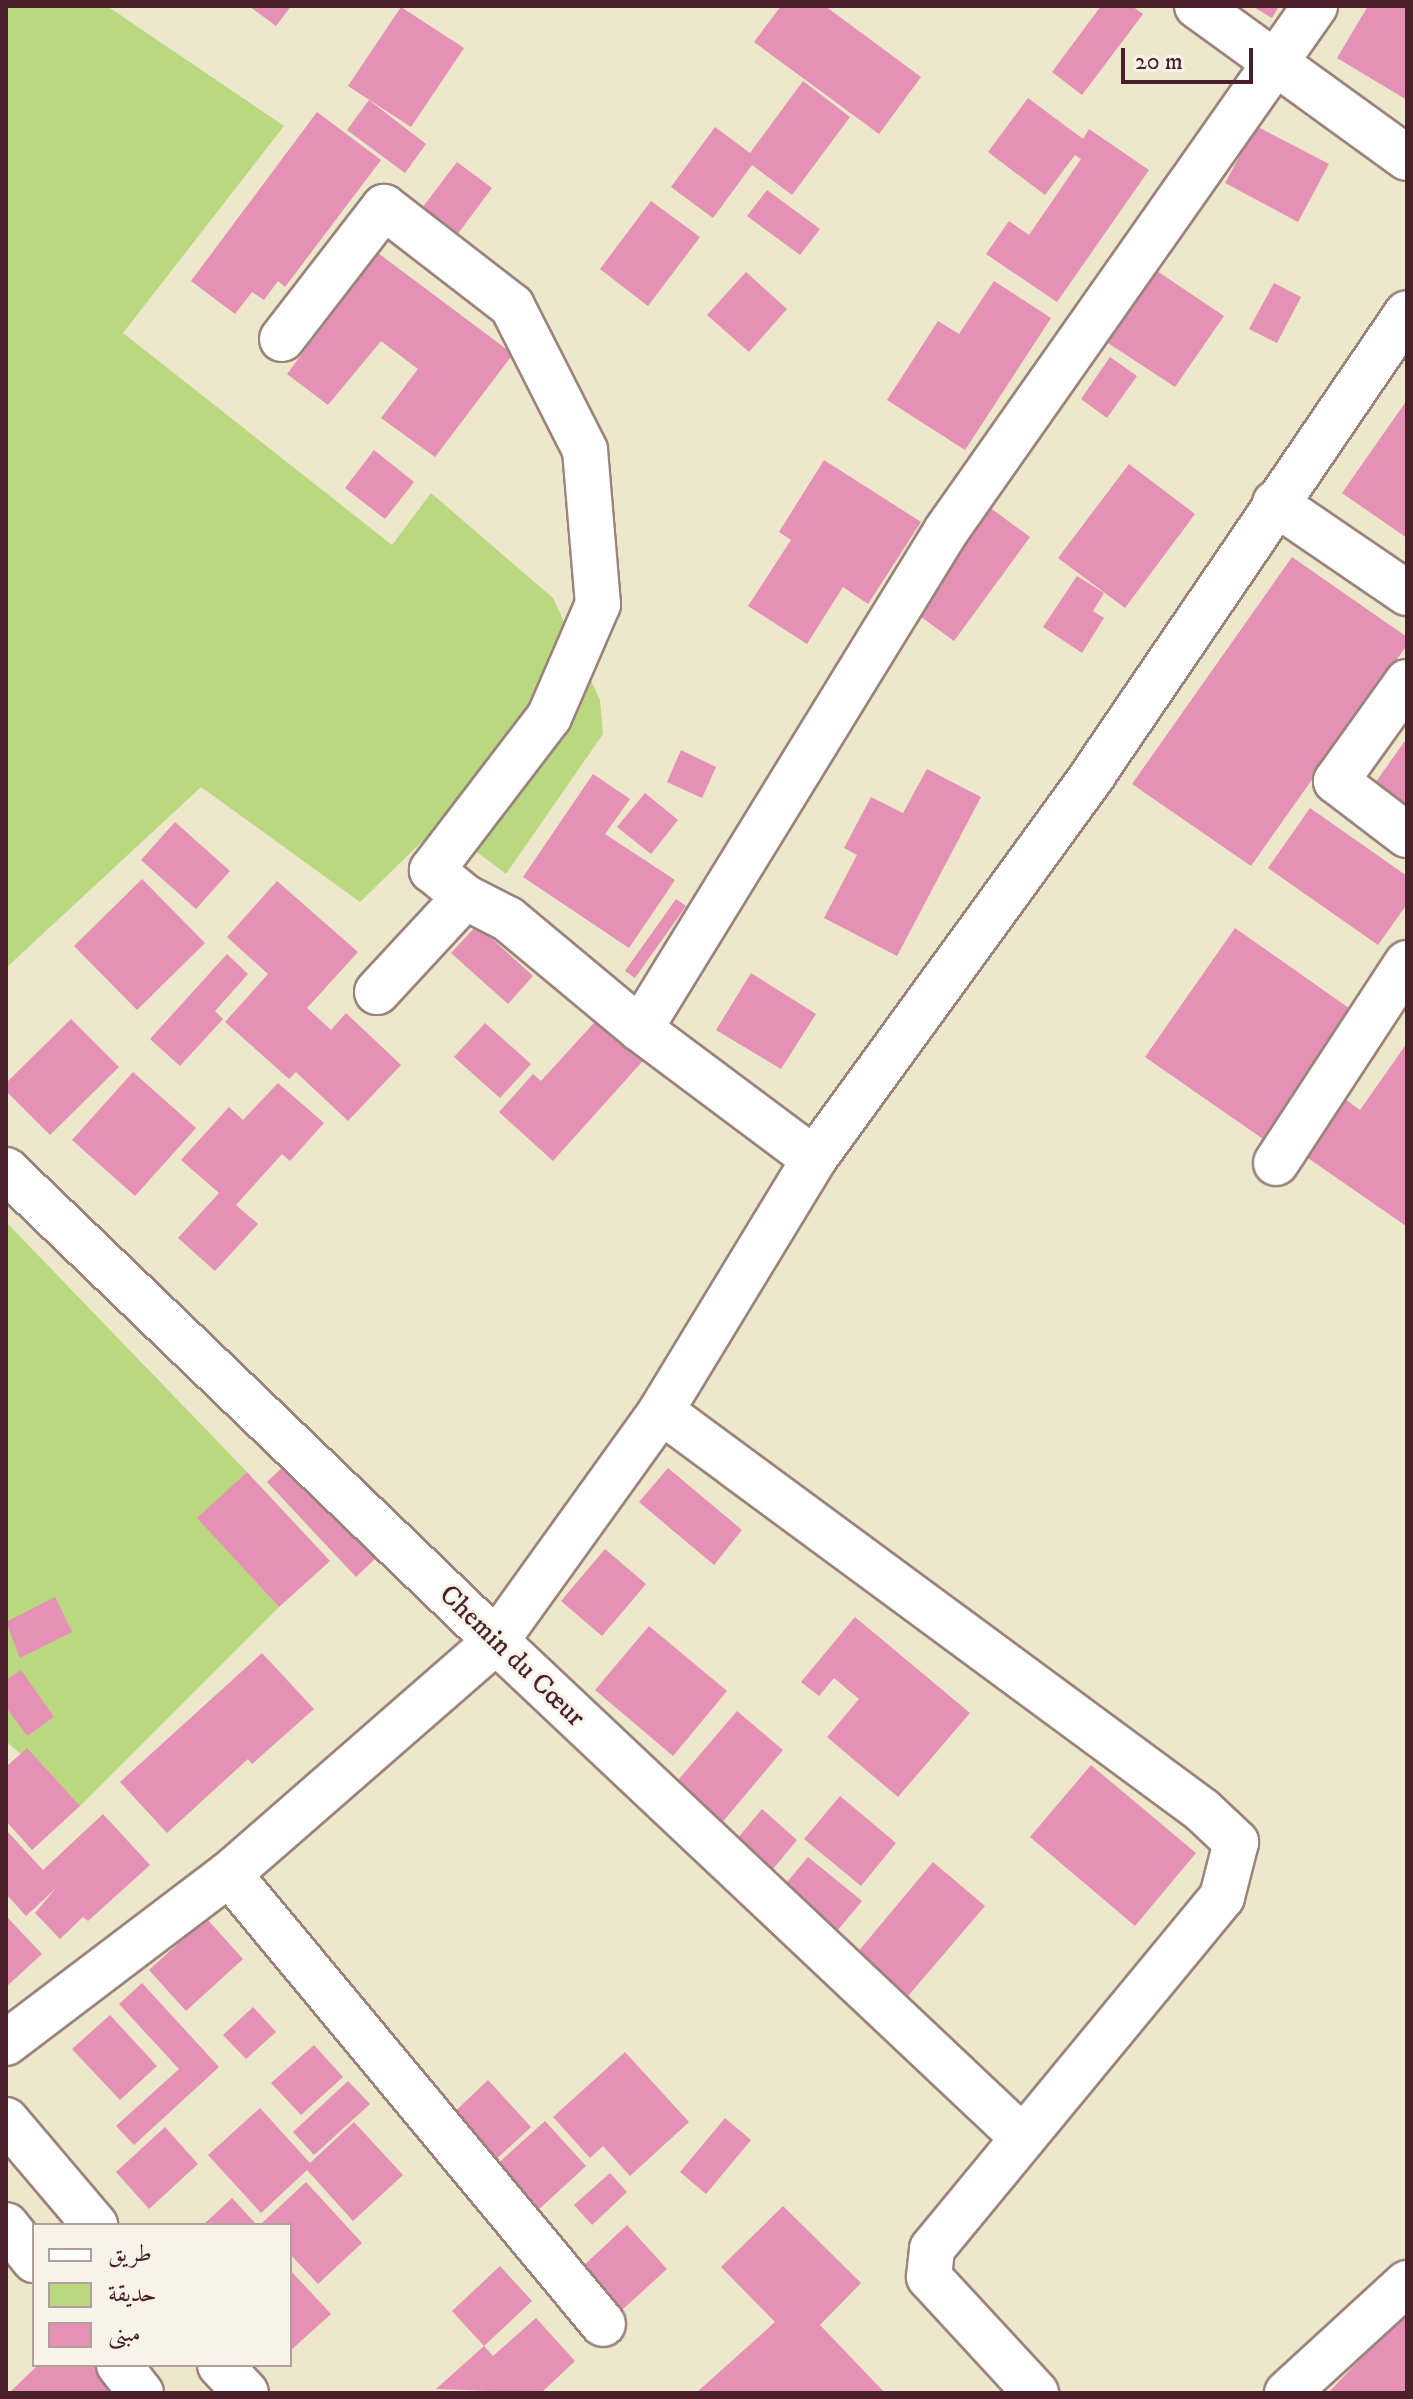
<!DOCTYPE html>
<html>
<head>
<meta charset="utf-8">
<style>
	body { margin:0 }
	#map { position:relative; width:1413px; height:2399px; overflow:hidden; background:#ede7cb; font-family:"IM FELL DW Pica",Amiri,serif }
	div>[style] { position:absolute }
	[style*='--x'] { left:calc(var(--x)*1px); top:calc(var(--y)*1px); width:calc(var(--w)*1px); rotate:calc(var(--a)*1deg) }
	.green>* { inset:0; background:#bad87f }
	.building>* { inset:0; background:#e491b5 }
	.roads { filter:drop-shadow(2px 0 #9c837b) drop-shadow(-2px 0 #9c837b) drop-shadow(0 2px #9c837b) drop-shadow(0 -2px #9c837b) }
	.street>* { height:44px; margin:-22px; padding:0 22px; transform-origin:22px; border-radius:22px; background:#fff }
	.secondary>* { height:44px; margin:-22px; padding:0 22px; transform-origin:22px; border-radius:22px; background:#fff }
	span { translate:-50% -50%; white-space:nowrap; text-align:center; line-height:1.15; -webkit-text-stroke:6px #f7f3e8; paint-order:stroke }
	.street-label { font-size:28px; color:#4a1f2b }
	.frame { position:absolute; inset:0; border:8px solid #4a1f2b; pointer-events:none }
	.legend { position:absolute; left:32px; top:2223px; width:260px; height:144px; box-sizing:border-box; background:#f7f3e8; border:2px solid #b29e9c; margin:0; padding:10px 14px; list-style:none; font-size:24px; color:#4a1f2b }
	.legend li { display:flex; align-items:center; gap:16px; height:40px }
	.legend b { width:40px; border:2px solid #b29e9c }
	.scale { position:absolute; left:1121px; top:48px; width:132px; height:36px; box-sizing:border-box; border:4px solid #4a1f2b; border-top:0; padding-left:10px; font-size:24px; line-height:28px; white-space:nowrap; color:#4a1f2b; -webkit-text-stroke:6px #f7f3e8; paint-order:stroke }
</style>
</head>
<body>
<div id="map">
	<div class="green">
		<div style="clip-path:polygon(6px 6px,107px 6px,284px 126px,123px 333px,392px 545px,431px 493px,553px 598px,600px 700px,603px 734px,506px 874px,440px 824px,360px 902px,201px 787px,6px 968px)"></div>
		<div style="clip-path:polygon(6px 1222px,247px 1472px,198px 1518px,279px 1607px,80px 1806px,6px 1741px)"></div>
	</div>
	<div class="building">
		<div style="clip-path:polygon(249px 6px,291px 6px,276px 26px)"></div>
		<div style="clip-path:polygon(781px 6px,825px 6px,921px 77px,879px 134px,754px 42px)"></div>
		<div style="clip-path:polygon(1101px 6px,1132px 6px,1143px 14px,1082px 95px,1052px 72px)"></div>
		<div style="clip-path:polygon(1252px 6px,1279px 6px,1272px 18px)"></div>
		<div style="clip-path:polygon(1368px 6px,1407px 6px,1407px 100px,1337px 58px)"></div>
		<div style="clip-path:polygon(401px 7px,464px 48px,411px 127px,348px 86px)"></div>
		<div style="clip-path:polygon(803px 81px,850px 117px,792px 195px,752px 165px,713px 218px,671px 187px,715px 127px,750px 153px)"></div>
		<div style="clip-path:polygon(1028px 98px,1083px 139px,1089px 129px,1149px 170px,1057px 302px,986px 254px,1009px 221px,1029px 235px,1081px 159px,1075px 155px,1045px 195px,988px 152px)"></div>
		<div style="clip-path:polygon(369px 100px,426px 144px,405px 173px,347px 130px)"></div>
		<div style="clip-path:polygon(317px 112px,381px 160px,285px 287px,278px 281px,264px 300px,252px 292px,235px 314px,191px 281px)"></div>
		<div style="clip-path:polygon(1256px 126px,1329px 164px,1298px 222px,1225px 183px)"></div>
		<div style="clip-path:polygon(457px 162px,492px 188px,451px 243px,416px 216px)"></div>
		<div style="clip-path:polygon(767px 190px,820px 229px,800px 255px,747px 216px)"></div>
		<div style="clip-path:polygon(651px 201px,700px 237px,648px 306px,600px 269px)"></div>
		<div style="clip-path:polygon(378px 253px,513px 354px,435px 457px,381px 418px,418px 369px,381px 341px,328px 405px,287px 374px)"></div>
		<div style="clip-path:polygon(1154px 269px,1224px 316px,1175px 387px,1105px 341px)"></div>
		<div style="clip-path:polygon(746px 272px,787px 309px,749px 352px,707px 315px)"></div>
		<div style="clip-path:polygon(994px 281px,1051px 318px,965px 450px,887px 400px,938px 321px,959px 334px)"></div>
		<div style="clip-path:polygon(1274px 283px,1301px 297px,1277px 343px,1249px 329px)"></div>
		<div style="clip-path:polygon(1110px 357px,1137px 376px,1107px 418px,1081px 399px)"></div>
		<div style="clip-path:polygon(1407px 400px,1407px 538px,1342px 493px)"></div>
		<div style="clip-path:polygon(374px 450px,414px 482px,385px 519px,345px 488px)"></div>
		<div style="clip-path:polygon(824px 460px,921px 522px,868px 604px,843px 587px,807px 644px,748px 606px,791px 540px,779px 532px)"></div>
		<div style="clip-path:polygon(1129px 464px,1195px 514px,1125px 608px,1058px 558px)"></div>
		<div style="clip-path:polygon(985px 504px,1030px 537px,954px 641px,909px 608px)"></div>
		<div style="clip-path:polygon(1292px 557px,1407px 637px,1407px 645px,1251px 866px,1132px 784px)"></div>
		<div style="clip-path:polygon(1077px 576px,1104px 593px,1093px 611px,1104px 618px,1082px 653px,1043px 627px)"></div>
		<div style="clip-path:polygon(1407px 738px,1407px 805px,1375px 783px)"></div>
		<div style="clip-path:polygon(681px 750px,716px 767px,702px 798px,667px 782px)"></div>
		<div style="clip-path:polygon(927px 769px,981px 797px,897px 956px,824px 918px,857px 855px,844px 848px,871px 797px,903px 813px)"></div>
		<div style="clip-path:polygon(593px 774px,630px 799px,605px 834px,675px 880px,629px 948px,523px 877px)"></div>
		<div style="clip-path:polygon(645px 793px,678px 820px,651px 854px,617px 827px)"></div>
		<div style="clip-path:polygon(1310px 808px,1407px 876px,1407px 904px,1378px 945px,1268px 868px)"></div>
		<div style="clip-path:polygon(175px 822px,230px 871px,196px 909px,141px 860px)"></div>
		<div style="clip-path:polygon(142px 879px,205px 943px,137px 1010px,74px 946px)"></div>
		<div style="clip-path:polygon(277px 881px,358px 952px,307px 1008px,331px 1030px,346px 1013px,401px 1065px,348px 1121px,296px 1072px,289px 1079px,225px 1022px,268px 974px,227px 937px)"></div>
		<div style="clip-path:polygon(676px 899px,686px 906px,635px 978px,625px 971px)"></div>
		<div style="clip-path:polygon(477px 925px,533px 976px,508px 1004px,451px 953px)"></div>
		<div style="clip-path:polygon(1235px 928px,1353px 1011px,1263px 1139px,1145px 1057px)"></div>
		<div style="clip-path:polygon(227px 954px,248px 974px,215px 1011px,223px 1019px,180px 1066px,150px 1039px)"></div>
		<div style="clip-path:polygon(751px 973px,816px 1014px,781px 1069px,716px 1030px)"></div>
		<div style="clip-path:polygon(603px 1013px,649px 1054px,553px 1161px,499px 1112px,533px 1074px,541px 1081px)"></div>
		<div style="clip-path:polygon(71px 1019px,119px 1067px,50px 1135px,6px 1091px,6px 1083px)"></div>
		<div style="clip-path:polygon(485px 1023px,531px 1064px,500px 1098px,454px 1057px)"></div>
		<div style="clip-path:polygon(1407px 1043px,1407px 1224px,1406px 1226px,1305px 1156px,1345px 1099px,1360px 1110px)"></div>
		<div style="clip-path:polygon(133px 1072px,196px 1128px,135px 1196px,72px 1140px)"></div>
		<div style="clip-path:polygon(278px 1083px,324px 1123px,290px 1161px,282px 1154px,236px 1205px,258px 1224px,215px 1271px,178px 1238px,219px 1193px,181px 1160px,229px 1107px,243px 1120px)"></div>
		<div style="clip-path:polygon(288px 1462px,376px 1558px,356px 1577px,267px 1482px)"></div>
		<div style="clip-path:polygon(668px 1468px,742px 1530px,714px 1565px,639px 1502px)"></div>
		<div style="clip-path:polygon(247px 1472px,330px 1561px,279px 1607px,197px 1518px)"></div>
		<div style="clip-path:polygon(605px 1549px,646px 1584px,602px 1636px,561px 1601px)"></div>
		<div style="clip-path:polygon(55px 1597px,72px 1632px,20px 1658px,6px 1622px)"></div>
		<div style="clip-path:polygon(855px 1617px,970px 1713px,898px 1797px,827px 1737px,859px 1699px,834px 1678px,819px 1696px,801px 1682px)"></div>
		<div style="clip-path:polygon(649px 1626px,727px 1691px,673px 1756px,595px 1690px)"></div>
		<div style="clip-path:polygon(262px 1653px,314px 1709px,252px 1764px,248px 1759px,167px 1833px,120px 1782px)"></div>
		<div style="clip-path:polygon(21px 1670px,54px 1717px,27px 1736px,6px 1707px,6px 1680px)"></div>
		<div style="clip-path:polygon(737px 1711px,783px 1750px,720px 1825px,673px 1786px)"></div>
		<div style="clip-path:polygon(27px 1748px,80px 1806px,32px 1850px,6px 1821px,6px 1767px)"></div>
		<div style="clip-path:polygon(1091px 1765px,1196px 1853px,1135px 1926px,1030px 1837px)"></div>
		<div style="clip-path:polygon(840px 1796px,896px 1843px,861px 1886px,804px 1839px)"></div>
		<div style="clip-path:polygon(762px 1809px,797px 1840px,768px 1875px,732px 1845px)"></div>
		<div style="clip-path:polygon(103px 1814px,150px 1865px,88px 1921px,83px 1917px,60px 1939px,35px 1913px,56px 1888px,26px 1916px,6px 1894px,6px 1830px,43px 1870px)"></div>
		<div style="clip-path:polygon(808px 1857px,862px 1901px,832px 1937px,778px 1893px)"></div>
		<div style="clip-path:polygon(933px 1862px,985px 1906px,908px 1996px,857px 1953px)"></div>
		<div style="clip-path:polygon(6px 1916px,42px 1954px,6px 1987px)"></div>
		<div style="clip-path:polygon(206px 1918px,243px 1959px,186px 2011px,149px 1970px)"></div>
		<div style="clip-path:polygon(142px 1983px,219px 2067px,134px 2145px,116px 2126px,179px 2069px,119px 2004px)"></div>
		<div style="clip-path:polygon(253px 2007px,276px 2032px,246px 2059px,223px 2035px)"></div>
		<div style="clip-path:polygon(110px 2015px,157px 2066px,120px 2100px,72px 2049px)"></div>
		<div style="clip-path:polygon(314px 2045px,343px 2077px,301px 2115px,271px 2083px)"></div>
		<div style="clip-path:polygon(625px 2052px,689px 2122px,630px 2176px,603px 2146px,590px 2158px,553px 2117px)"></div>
		<div style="clip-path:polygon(488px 2080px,531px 2127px,488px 2167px,445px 2121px)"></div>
		<div style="clip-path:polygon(348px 2081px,370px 2104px,314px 2155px,293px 2132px)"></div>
		<div style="clip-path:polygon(260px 2108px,310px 2163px,354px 2122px,403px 2175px,353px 2221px,307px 2170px,261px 2213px,208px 2155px)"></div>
		<div style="clip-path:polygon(725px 2118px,751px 2140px,706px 2194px,680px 2172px)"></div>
		<div style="clip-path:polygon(545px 2121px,586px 2166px,536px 2212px,494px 2167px)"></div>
		<div style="clip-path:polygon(165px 2127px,198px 2164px,149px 2209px,116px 2172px)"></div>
		<div style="clip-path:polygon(610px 2173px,627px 2192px,592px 2225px,574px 2205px)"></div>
		<div style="clip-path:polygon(306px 2182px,362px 2243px,318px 2284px,290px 2254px,290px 2225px,262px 2223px)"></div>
		<div style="clip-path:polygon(232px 2198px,257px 2225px,203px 2225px)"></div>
		<div style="clip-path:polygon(783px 2206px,861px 2283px,820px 2325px,885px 2393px,696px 2393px,775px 2322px,721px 2267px)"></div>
		<div style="clip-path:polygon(627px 2225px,667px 2269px,621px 2311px,581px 2268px)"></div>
		<div style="clip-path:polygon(500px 2266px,532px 2301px,484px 2346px,452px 2311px)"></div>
		<div style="clip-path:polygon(290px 2270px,331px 2314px,290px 2351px)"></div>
		<div style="clip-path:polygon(1407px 2310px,1407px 2393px,1328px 2393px)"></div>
		<div style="clip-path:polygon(536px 2318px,575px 2361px,541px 2393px,436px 2389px,484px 2346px,493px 2356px)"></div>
		<div style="clip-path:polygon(38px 2365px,105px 2365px,125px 2393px,9px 2393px)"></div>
	</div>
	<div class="roads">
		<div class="street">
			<div style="--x:282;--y:339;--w:167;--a:-52.3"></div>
			<div style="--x:384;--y:207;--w:162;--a:37.7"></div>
			<div style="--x:512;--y:306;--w:161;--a:63.1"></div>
			<div style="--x:585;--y:450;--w:155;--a:85.2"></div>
			<div style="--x:598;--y:604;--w:123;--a:113.4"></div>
			<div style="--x:549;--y:717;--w:193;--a:127.4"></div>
			<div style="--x:432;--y:870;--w:43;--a:39.3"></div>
			<div style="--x:1275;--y:503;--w:160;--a:34.3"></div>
			<div style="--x:1407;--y:682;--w:122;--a:125.6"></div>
			<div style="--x:1336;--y:781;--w:89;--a:37.3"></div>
			<div style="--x:377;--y:992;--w:129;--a:-47.2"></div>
			<div style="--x:465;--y:897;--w:48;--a:27.1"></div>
			<div style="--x:508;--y:919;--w:172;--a:39.8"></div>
			<div style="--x:640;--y:1029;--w:217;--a:36.8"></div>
			<div style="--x:640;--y:1029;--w:584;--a:-58.43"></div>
			<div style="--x:946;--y:531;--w:642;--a:-54.9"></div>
			<div style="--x:1276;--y:1163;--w:239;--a:-56.8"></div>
			<div style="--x:6;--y:1170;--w:680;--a:43.87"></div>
			<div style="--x:496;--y:1641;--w:724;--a:43.32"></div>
			<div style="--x:661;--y:1411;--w:672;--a:36.41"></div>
			<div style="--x:1202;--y:1810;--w:47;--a:43.3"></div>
			<div style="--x:1236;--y:1842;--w:57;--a:104.3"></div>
			<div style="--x:1222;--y:1897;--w:456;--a:129.5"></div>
			<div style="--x:932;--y:2249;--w:28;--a:96"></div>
			<div style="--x:929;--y:2277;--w:158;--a:47.3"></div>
			<div style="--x:229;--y:1874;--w:585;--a:50.27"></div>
			<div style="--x:6;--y:2043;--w:280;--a:-37.2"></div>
			<div style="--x:229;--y:1874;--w:354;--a:-41.1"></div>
			<div style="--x:496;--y:1641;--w:283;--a:-54.3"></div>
			<div style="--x:661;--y:1411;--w:295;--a:-58.7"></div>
			<div style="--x:814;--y:1159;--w:477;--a:-54"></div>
			<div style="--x:1094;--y:773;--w:556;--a:-55.77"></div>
			<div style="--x:6;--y:2120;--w:138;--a:49.7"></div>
			<div style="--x:6;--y:2225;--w:45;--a:51.3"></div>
			<div style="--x:119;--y:2365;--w:36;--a:52"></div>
			<div style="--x:220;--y:2365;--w:38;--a:47"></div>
			<div style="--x:1287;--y:2393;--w:163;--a:-42.5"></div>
		</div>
		<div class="secondary">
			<div style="--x:1197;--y:6;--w:259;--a:35.9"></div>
		</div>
	</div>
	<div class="street-label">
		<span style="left:512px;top:1656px;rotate:44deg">Chemin du Cœur</span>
	</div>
	<div class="frame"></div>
	<ul class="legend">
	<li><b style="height:10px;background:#fff"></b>طريق</li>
	<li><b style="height:22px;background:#bad87f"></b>حديقة</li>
	<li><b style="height:22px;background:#e491b5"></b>مبنى</li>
	</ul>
	<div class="scale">20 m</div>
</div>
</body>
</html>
